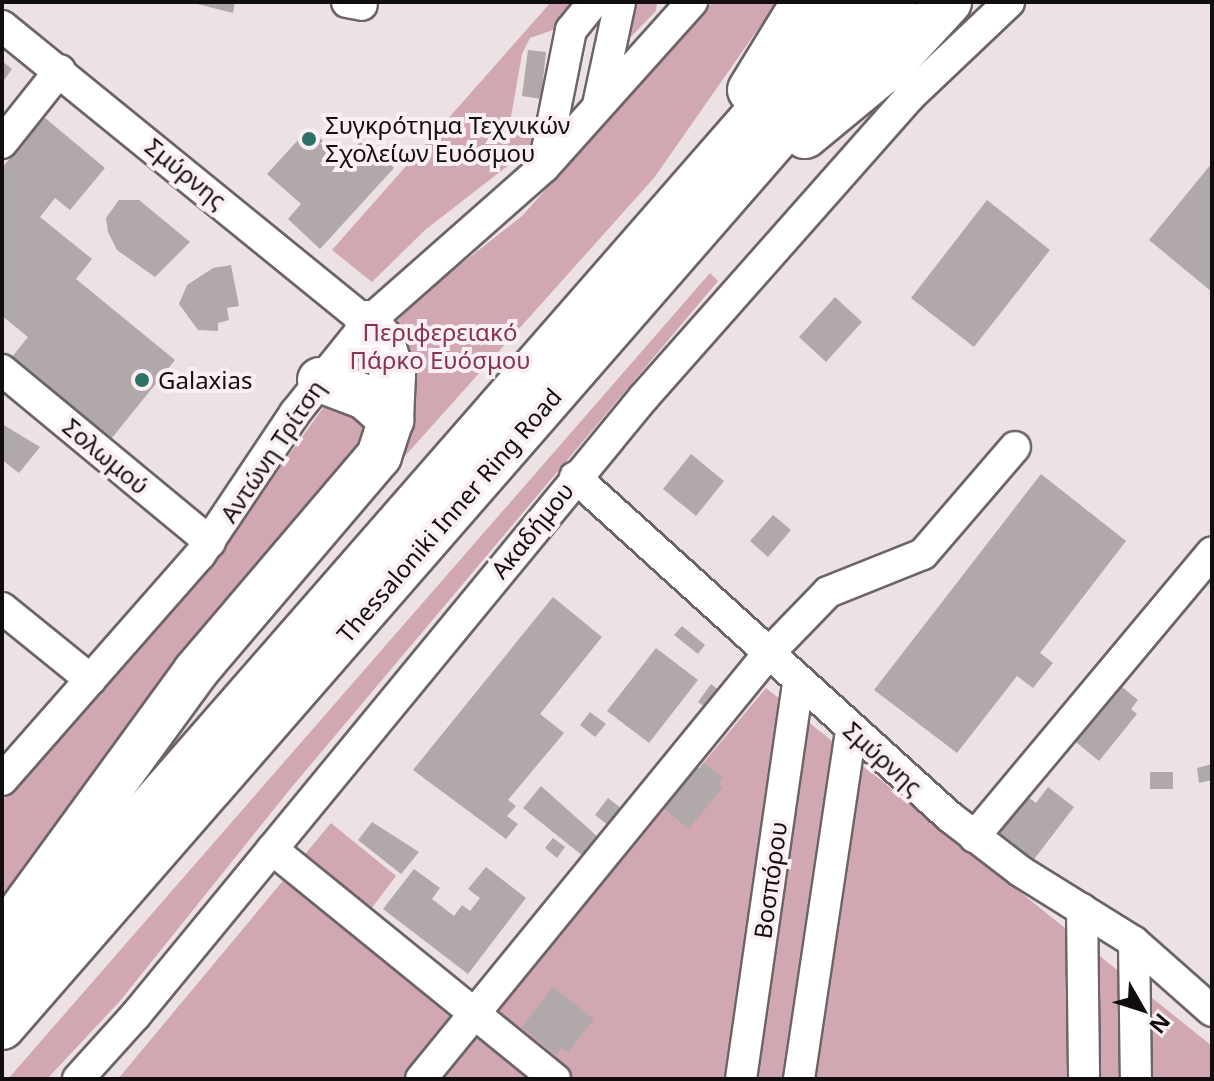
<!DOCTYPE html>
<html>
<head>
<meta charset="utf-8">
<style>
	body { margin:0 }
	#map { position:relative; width:1214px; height:1081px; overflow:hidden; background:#ece2e4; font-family:"Noto Sans",sans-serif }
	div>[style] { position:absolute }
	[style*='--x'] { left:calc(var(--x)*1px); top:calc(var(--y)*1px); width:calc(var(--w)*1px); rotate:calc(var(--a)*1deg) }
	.green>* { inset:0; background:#d1a7b1 }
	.building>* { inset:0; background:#b1a8aa }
	.roads { filter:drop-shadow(2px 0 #6d6466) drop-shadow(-2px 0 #6d6466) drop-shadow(0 2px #6d6466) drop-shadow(0 -2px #6d6466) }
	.minor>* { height:30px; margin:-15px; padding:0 15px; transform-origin:15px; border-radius:15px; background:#fff }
	.highway>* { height:44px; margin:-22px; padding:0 22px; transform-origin:22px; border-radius:22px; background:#fff }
	.dots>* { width:22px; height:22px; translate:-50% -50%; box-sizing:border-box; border:4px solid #faeff2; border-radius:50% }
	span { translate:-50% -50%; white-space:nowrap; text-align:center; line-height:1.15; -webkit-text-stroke:8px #faeff2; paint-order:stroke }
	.poi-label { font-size:24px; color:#120e0f }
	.left { translate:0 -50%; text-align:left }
	.street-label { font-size:24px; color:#120e0f }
	.park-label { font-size:24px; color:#86344f }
	.frame { position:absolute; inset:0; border:4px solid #120e0f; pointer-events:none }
	.north { position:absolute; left:1102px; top:969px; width:80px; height:80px; -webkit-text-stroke:6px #faeff2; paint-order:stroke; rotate:129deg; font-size:22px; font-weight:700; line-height:32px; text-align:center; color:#120e0f }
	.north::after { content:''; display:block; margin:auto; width:28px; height:36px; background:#120e0f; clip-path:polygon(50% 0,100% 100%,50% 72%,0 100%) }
</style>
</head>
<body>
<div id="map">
	<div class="green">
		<div style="clip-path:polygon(551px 2px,589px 2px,553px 30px,530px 38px,522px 54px,511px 117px,537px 143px,425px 230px,372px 282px,332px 250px)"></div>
		<div style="clip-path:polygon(630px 2px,657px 2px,656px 11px,620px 48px)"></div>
		<div style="clip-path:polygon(713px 2px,777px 2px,654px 178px,405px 456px,375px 428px,2px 907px,2px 801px,222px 547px,358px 360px,428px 290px,522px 216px)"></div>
		<div style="clip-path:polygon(710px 273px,718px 281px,291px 788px,120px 1001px,47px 1079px,8px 1079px)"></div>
		<div style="clip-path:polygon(766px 688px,1212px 1046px,1212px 1079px,118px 1079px,331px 823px,396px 876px,355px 930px,478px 1032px)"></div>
	</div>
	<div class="building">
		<div style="clip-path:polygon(189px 2px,235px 2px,233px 13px)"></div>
		<div style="clip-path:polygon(528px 50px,546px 52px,541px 99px,522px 96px)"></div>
		<div style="clip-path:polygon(2px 61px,12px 69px,2px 83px)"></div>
		<div style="clip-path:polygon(44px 117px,105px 168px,70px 210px,55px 198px,40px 217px,92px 259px,76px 279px,175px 360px,107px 444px,7px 363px,28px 337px,2px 316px,2px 168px)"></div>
		<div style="clip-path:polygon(309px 128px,344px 160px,363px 139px,394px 168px,320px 249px,288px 219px,301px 204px,267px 174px)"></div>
		<div style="clip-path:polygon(1212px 163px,1212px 292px,1149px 240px)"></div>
		<div style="clip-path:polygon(119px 200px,139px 200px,190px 242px,155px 277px,117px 250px,108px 232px,106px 218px)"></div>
		<div style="clip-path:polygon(987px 200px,1050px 250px,974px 347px,911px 298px)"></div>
		<div style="clip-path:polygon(231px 265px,239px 306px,227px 308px,229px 320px,218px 323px,218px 331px,198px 330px,179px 304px,187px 285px,213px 268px)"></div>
		<div style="clip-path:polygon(835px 297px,862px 322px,826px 362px,799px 337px)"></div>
		<div style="clip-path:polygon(2px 424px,40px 447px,19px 473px,2px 460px)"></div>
		<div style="clip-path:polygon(691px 454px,724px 481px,696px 516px,663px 489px)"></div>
		<div style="clip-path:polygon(1041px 474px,1126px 541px,1040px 653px,1053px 663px,1033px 688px,1017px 676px,957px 753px,874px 690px)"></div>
		<div style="clip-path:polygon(773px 515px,791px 530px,768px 557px,750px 541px)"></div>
		<div style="clip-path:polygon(553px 597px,602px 637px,540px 714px,564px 733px,508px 800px,516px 806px,507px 816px,518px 824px,506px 839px,413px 770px)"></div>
		<div style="clip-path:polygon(682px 626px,705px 645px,698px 654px,674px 635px)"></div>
		<div style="clip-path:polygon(656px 648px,698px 680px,649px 743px,607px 711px)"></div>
		<div style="clip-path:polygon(1111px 678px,1138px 700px,1131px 709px,1137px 714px,1099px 761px,1066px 734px)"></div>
		<div style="clip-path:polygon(711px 684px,721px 692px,708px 709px,698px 702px)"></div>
		<div style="clip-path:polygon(590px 712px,606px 724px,595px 737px,580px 725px)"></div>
		<div style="clip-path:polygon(685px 757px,699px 769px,704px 763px,723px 778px,718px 784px,722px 788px,689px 829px,651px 798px)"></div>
		<div style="clip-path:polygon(1212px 764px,1212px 780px,1199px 783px,1197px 768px)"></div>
		<div style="clip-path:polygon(1150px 772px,1173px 772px,1173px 789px,1150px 789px)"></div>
		<div style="clip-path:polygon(541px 786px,598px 837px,583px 856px,523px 808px)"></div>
		<div style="clip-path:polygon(1048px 787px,1074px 807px,1032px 862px,989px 829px,1019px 790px,1036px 803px)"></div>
		<div style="clip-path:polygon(608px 798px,626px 812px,613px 829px,595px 815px)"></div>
		<div style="clip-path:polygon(372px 822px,419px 852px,401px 874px,358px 840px)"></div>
		<div style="clip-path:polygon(553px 838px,565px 847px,557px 858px,545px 848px)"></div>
		<div style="clip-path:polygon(486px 867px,526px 898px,468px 974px,383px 909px,414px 869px,440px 888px,432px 899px,454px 916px,462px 905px,470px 911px,480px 898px,468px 889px)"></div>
		<div style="clip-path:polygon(553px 987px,594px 1019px,568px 1052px,562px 1048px,556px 1055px,522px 1027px)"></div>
	</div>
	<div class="roads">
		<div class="minor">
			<div style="--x:347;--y:2;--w:15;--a:11"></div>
			<div style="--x:2;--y:26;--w:471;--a:39.1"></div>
			<div style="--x:598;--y:105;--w:105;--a:-77.9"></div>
			<div style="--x:2;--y:143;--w:93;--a:-51.5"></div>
			<div style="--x:544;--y:165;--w:138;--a:-78.7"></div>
			<div style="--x:571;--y:30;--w:36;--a:-51"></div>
			<div style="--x:2;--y:370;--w:270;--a:39.6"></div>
			<div style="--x:575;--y:477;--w:506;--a:42.2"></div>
			<div style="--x:950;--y:817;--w:88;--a:37.6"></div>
			<div style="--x:1020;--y:871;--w:134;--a:31.9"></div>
			<div style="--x:1134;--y:942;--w:104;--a:41.5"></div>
			<div style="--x:2;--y:608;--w:114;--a:39"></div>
			<div style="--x:2;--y:780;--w:300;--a:-48.7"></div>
			<div style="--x:200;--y:555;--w:171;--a:-56.2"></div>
			<div style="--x:295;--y:413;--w:115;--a:-51.3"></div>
			<div style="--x:367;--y:323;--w:236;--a:-41.4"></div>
			<div style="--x:544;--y:167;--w:222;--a:-48.1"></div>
			<div style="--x:974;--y:837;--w:371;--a:-50.1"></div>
			<div style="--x:272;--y:849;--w:365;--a:39.1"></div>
			<div style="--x:1082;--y:909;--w:170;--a:89.3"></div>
			<div style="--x:1134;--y:942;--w:137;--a:89.2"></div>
			<div style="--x:78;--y:1079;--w:85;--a:-47.9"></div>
			<div style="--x:135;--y:1016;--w:801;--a:-50.57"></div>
			<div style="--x:644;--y:397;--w:400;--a:-48.5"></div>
			<div style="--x:909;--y:97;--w:138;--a:-43.5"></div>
			<div style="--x:421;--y:1079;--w:549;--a:-50.77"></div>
			<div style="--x:768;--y:654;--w:86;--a:-45.9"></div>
			<div style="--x:828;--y:592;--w:102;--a:-21.8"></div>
			<div style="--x:923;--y:554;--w:141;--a:-49.3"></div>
			<div style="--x:741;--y:1079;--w:401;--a:-81.8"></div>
			<div style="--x:799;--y:1079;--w:353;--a:-81.5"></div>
		</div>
		<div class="highway">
			<div style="--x:750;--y:90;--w:103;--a:-58.5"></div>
			<div style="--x:805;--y:136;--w:110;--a:-39.5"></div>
			<div style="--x:890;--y:66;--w:87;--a:-47.3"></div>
			<div style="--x:320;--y:380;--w:48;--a:20.7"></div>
			<div style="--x:365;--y:397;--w:35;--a:41"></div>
			<div style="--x:2;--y:937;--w:328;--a:-53.9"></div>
			<div style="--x:195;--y:672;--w:284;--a:-49.6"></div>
			<div style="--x:379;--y:456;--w:38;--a:-72"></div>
			<div style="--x:391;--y:420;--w:45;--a:-87.5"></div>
			<div style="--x:393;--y:375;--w:37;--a:-109"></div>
			<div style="--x:381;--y:340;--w:22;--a:-129"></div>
			<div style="--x:2;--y:978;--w:1296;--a:-48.88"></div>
			<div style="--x:2;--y:1027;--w:1359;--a:-48.94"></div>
		</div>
	</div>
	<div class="dots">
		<div style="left:309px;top:139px;background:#2c7268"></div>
		<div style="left:142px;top:380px;background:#2c7268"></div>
	</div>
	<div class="poi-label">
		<span class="left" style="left:325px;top:139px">Συγκρότημα Τεχνικών<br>Σχολείων Ευόσμου</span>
		<span class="left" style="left:158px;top:380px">Galaxias</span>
	</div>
	<div class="street-label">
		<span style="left:186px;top:173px;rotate:39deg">Σμύρνης</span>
		<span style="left:272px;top:451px;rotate:-56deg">Αντώνη Τρίτση</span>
		<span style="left:106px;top:456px;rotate:40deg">Σολωμού</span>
		<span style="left:449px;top:515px;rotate:-49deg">Thessaloniki Inner Ring Road</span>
		<span style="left:532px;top:530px;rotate:-51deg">Ακαδήμου</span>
		<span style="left:883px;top:758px;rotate:42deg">Σμύρνης</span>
		<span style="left:770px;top:880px;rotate:-82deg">Βοσπόρου</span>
	</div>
	<div class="park-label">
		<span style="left:440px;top:346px">Περιφερειακό<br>Πάρκο Ευόσμου</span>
	</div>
	<div class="frame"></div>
	<div class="north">N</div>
</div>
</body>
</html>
